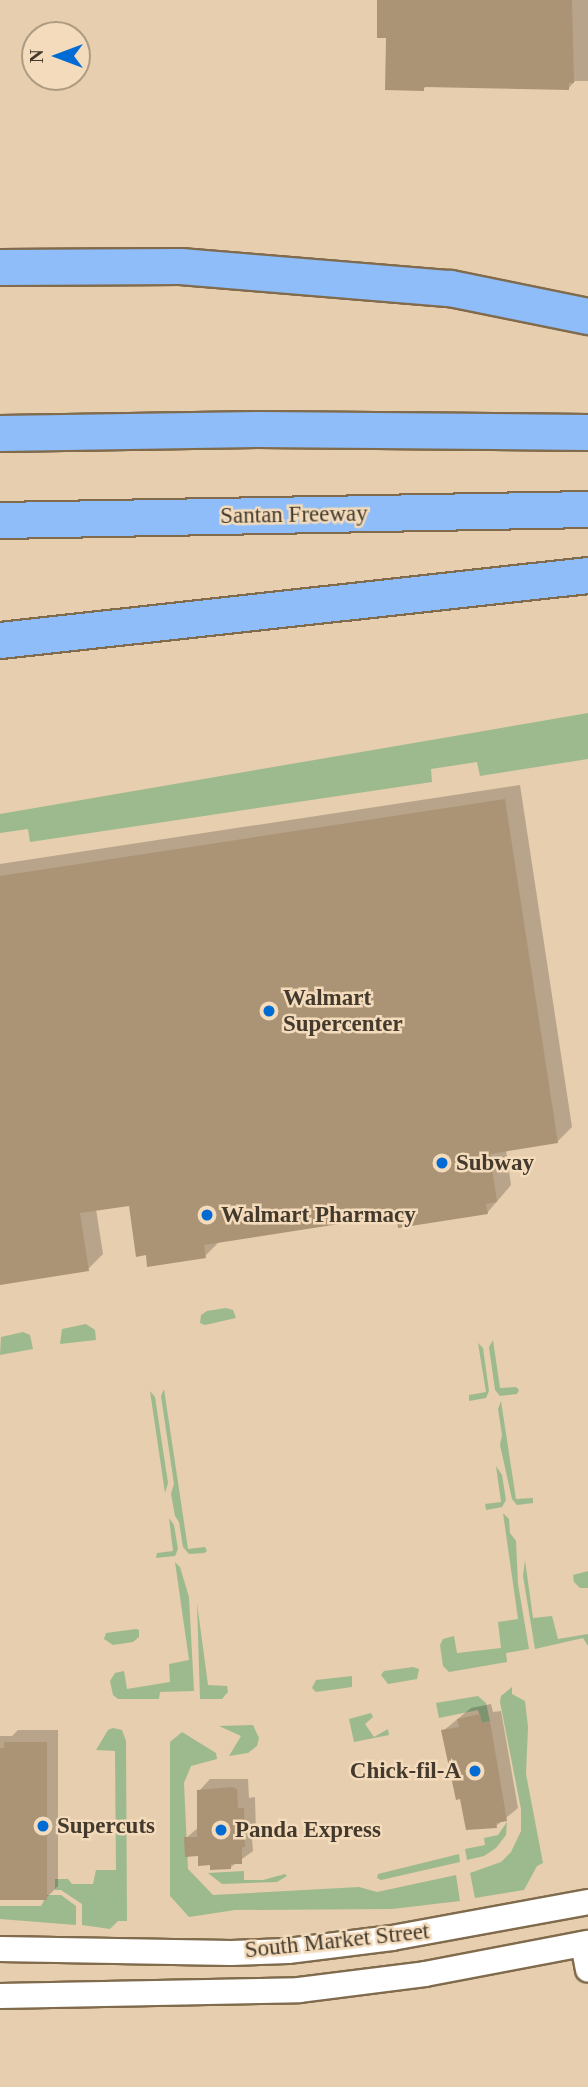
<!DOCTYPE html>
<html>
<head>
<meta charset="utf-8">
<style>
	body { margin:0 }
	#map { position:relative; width:588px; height:2087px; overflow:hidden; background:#e6ceae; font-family:Georgia,serif }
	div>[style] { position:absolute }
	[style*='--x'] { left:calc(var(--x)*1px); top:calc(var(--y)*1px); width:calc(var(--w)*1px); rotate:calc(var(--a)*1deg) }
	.green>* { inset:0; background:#9dba8e }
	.shadow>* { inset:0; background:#0003 }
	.building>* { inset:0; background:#ab9475 }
	.roads { filter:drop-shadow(2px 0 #806b4d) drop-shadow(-2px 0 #806b4d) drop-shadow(0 2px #806b4d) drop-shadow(0 -2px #806b4d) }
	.minor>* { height:24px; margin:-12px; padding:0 12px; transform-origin:12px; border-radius:12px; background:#fff }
	.highway>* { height:35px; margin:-17.5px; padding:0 17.5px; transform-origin:17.5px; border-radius:17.5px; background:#8fbdf9 }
	.dots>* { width:19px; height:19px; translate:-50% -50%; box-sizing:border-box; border:4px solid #f3dbbb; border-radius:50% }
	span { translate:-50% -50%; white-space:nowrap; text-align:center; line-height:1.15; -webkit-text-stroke:5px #f3dbbb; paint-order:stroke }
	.street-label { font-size:23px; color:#433a2d }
	.poi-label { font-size:23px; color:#433a2d; font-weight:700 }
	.left { translate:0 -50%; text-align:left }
	.right { translate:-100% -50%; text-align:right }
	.north { position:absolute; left:21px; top:21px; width:70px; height:70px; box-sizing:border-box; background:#f3dbbb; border:2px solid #ad9b82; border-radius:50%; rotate:270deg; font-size:19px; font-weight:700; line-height:28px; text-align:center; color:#433a2d }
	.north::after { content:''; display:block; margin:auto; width:24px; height:32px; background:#006bd3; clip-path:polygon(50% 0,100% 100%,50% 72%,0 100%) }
</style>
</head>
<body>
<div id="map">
	<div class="green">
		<div style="clip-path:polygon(588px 713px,588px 759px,480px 776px,477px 762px,431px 769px,432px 782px,30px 842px,28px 829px,0 833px,0 814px)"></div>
		<div style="clip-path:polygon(226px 1308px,233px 1310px,236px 1318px,205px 1325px,200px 1323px,201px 1315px,207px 1311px)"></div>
		<div style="clip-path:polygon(86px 1324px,95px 1330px,96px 1340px,60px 1344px,62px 1329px)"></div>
		<div style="clip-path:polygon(23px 1332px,30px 1335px,33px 1349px,0 1355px,1px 1337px)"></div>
		<div style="clip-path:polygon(493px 1340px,500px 1388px,516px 1387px,519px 1390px,517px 1394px,500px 1396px,495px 1390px,489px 1347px)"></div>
		<div style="clip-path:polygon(478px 1343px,483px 1348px,489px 1391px,486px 1398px,469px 1401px,469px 1395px,486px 1392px)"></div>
		<div style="clip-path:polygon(164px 1389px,188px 1549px,205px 1547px,207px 1551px,204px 1553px,189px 1554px,183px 1547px,179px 1522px,175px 1516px,171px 1494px,174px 1484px,161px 1396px)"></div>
		<div style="clip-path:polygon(150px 1391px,155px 1397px,168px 1483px,165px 1493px)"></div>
		<div style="clip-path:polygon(501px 1401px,516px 1499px,533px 1498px,533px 1503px,517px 1505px,512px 1499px,500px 1445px,502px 1435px,498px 1409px)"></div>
		<div style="clip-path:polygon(496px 1466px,502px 1475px,506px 1500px,502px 1507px,486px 1510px,485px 1504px,501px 1502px)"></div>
		<div style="clip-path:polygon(503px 1513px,509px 1519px,510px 1533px,516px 1541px,518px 1584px,529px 1649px,506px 1653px,507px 1662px,449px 1672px,443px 1666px,440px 1645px,443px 1639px,454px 1636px,457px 1653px,501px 1648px,498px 1622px,518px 1619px)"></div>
		<div style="clip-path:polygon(169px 1518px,174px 1525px,178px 1549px,175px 1556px,156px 1558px,157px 1553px,173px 1551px)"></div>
		<div style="clip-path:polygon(525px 1560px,533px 1618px,552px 1616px,558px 1639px,588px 1634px,588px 1646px,583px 1638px,535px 1649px,523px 1576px)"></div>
		<div style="clip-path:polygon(175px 1562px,180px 1567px,189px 1597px,194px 1691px,160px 1692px,159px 1699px,118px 1699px,113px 1695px,110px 1681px,115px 1673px,124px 1671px,127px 1689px,170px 1682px,169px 1664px,189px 1660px)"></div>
		<div style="clip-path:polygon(588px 1571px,588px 1588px,580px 1588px,574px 1582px,573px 1575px)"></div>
		<div style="clip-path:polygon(197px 1603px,208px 1685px,227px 1686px,228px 1692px,222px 1699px,200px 1699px)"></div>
		<div style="clip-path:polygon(136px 1629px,139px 1630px,139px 1637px,133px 1642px,113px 1645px,104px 1639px,106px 1633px)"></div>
		<div style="clip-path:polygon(413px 1667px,419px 1669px,417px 1679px,388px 1684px,381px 1675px,384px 1671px)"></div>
		<div style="clip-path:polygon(352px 1676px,352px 1687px,316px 1692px,312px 1688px,316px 1680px)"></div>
		<div style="clip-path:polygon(512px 1687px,512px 1694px,525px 1701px,528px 1727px,526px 1774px,543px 1863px,537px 1866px,524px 1890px,475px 1898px,470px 1873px,501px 1862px,511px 1852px,521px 1831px,521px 1809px,500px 1702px,501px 1696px)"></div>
		<div style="clip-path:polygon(478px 1696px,486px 1703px,490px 1721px,482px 1723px,478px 1710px,439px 1718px,436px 1703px)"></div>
		<div style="clip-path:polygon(371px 1713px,373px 1717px,365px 1724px,374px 1737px,388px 1729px,389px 1735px,354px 1742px,349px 1719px)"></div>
		<div style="clip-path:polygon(253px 1725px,259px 1738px,257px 1746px,248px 1753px,229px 1756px,241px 1736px,219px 1726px)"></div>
		<div style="clip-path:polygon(113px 1728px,122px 1730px,126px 1741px,127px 1921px,118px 1921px,110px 1929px,82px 1925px,82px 1904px,61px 1890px,55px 1890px,55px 1879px,68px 1879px,72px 1884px,93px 1884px,96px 1870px,116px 1870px,115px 1751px,96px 1750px,108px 1730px)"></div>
		<div style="clip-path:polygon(182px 1732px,216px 1753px,217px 1759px,191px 1766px,184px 1783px,188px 1869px,213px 1895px,359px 1887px,377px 1892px,456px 1875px,460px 1901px,392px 1909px,235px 1910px,189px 1917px,170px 1896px,170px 1742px)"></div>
		<div style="clip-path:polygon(507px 1822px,506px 1835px,496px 1848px,484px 1856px,467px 1860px,465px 1849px,485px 1845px,484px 1838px,498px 1835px)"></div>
		<div style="clip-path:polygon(459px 1854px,460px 1862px,381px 1880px,377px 1878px,378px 1874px)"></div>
		<div style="clip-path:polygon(244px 1871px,244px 1880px,263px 1880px,285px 1874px,287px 1876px,277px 1882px,222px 1884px,208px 1873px)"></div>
		<div style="clip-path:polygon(47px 1895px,61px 1895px,76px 1906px,76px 1925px,0 1919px,0 1906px,41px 1906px)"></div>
	</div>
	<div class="shadow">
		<div style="clip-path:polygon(379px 0,588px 0,588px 81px,575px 81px,568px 89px,427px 86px,423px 89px,388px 36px)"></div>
		<div style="clip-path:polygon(520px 785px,572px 1127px,557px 1142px,506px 1150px,511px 1185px,487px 1213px,398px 1213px,221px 1240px,205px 1256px,147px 1253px,130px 1204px,96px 1209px,103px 1254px,88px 1269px,0 1283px,0 864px)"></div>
		<div style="clip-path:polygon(491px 1704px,493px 1712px,501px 1711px,518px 1808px,496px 1826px,443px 1731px,471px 1708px)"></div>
		<div style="clip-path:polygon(18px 1730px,58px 1730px,58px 1886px,46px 1898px,0 1897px,0 1736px,12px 1736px)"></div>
		<div style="clip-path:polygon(210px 1779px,248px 1779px,249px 1798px,255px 1797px,256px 1834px,252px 1838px,253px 1851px,231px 1867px,211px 1864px,186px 1838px,199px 1827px,199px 1791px)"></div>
	</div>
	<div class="building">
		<div style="clip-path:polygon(377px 0,572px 0,574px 83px,569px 83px,569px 90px,424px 87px,424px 91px,385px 90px,386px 38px,377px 38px)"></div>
		<div style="clip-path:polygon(505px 799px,558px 1143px,490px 1154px,497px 1202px,486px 1204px,488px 1214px,398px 1228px,397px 1215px,204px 1245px,206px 1258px,147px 1267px,146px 1255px,136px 1257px,129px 1206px,80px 1213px,89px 1271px,0 1285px,0 876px)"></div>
		<div style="clip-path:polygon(480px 1714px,482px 1723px,490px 1721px,507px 1821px,496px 1823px,497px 1828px,466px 1830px,460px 1799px,456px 1800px,441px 1730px,459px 1727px,457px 1719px)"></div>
		<div style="clip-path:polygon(4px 1742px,47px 1742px,47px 1900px,0 1900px,0 1748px,4px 1748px)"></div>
		<div style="clip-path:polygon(233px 1787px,237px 1789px,238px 1808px,244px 1808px,245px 1847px,242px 1847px,242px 1864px,231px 1864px,231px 1869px,210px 1870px,210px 1865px,198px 1866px,198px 1856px,185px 1857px,184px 1837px,197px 1837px,197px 1790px)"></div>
	</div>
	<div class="roads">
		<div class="minor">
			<div style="--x:583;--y:1944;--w:26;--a:79"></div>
			<div style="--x:0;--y:1949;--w:231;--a:1"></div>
			<div style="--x:231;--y:1953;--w:57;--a:-2"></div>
			<div style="--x:288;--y:1951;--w:105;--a:-7.1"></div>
			<div style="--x:392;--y:1938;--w:199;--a:-10.4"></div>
			<div style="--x:0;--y:1996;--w:299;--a:-1.1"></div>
			<div style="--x:299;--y:1990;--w:127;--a:-7.2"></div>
			<div style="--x:425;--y:1974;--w:166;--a:-10.8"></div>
		</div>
		<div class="highway">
			<div style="--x:0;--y:267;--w:180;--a:-0.3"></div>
			<div style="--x:180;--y:266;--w:271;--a:4.7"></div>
			<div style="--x:450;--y:288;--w:141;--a:11.5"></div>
			<div style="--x:0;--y:433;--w:257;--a:-0.9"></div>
			<div style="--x:257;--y:429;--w:331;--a:0.5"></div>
			<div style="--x:0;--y:520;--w:588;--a:-1.07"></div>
			<div style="--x:0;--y:640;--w:592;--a:-6.31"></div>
		</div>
	</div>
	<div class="dots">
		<div style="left:269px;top:1011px;background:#006bd3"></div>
		<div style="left:442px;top:1163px;background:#006bd3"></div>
		<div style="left:207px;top:1215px;background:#006bd3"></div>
		<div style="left:475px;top:1771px;background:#006bd3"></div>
		<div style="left:43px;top:1826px;background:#006bd3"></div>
		<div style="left:221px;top:1830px;background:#006bd3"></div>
	</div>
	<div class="street-label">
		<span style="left:294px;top:515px;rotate:-1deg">Santan Freeway</span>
		<span style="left:337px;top:1941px;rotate:-6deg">South Market Street</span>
	</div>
	<div class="poi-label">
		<span class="left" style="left:283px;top:1011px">Walmart<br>Supercenter</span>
		<span class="left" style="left:456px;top:1163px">Subway</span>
		<span class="left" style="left:221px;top:1215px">Walmart Pharmacy</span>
		<span class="right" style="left:461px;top:1771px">Chick-fil-A</span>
		<span class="left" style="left:57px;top:1826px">Supercuts</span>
		<span class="left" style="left:235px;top:1830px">Panda Express</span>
	</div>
	<div class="north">N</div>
</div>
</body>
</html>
